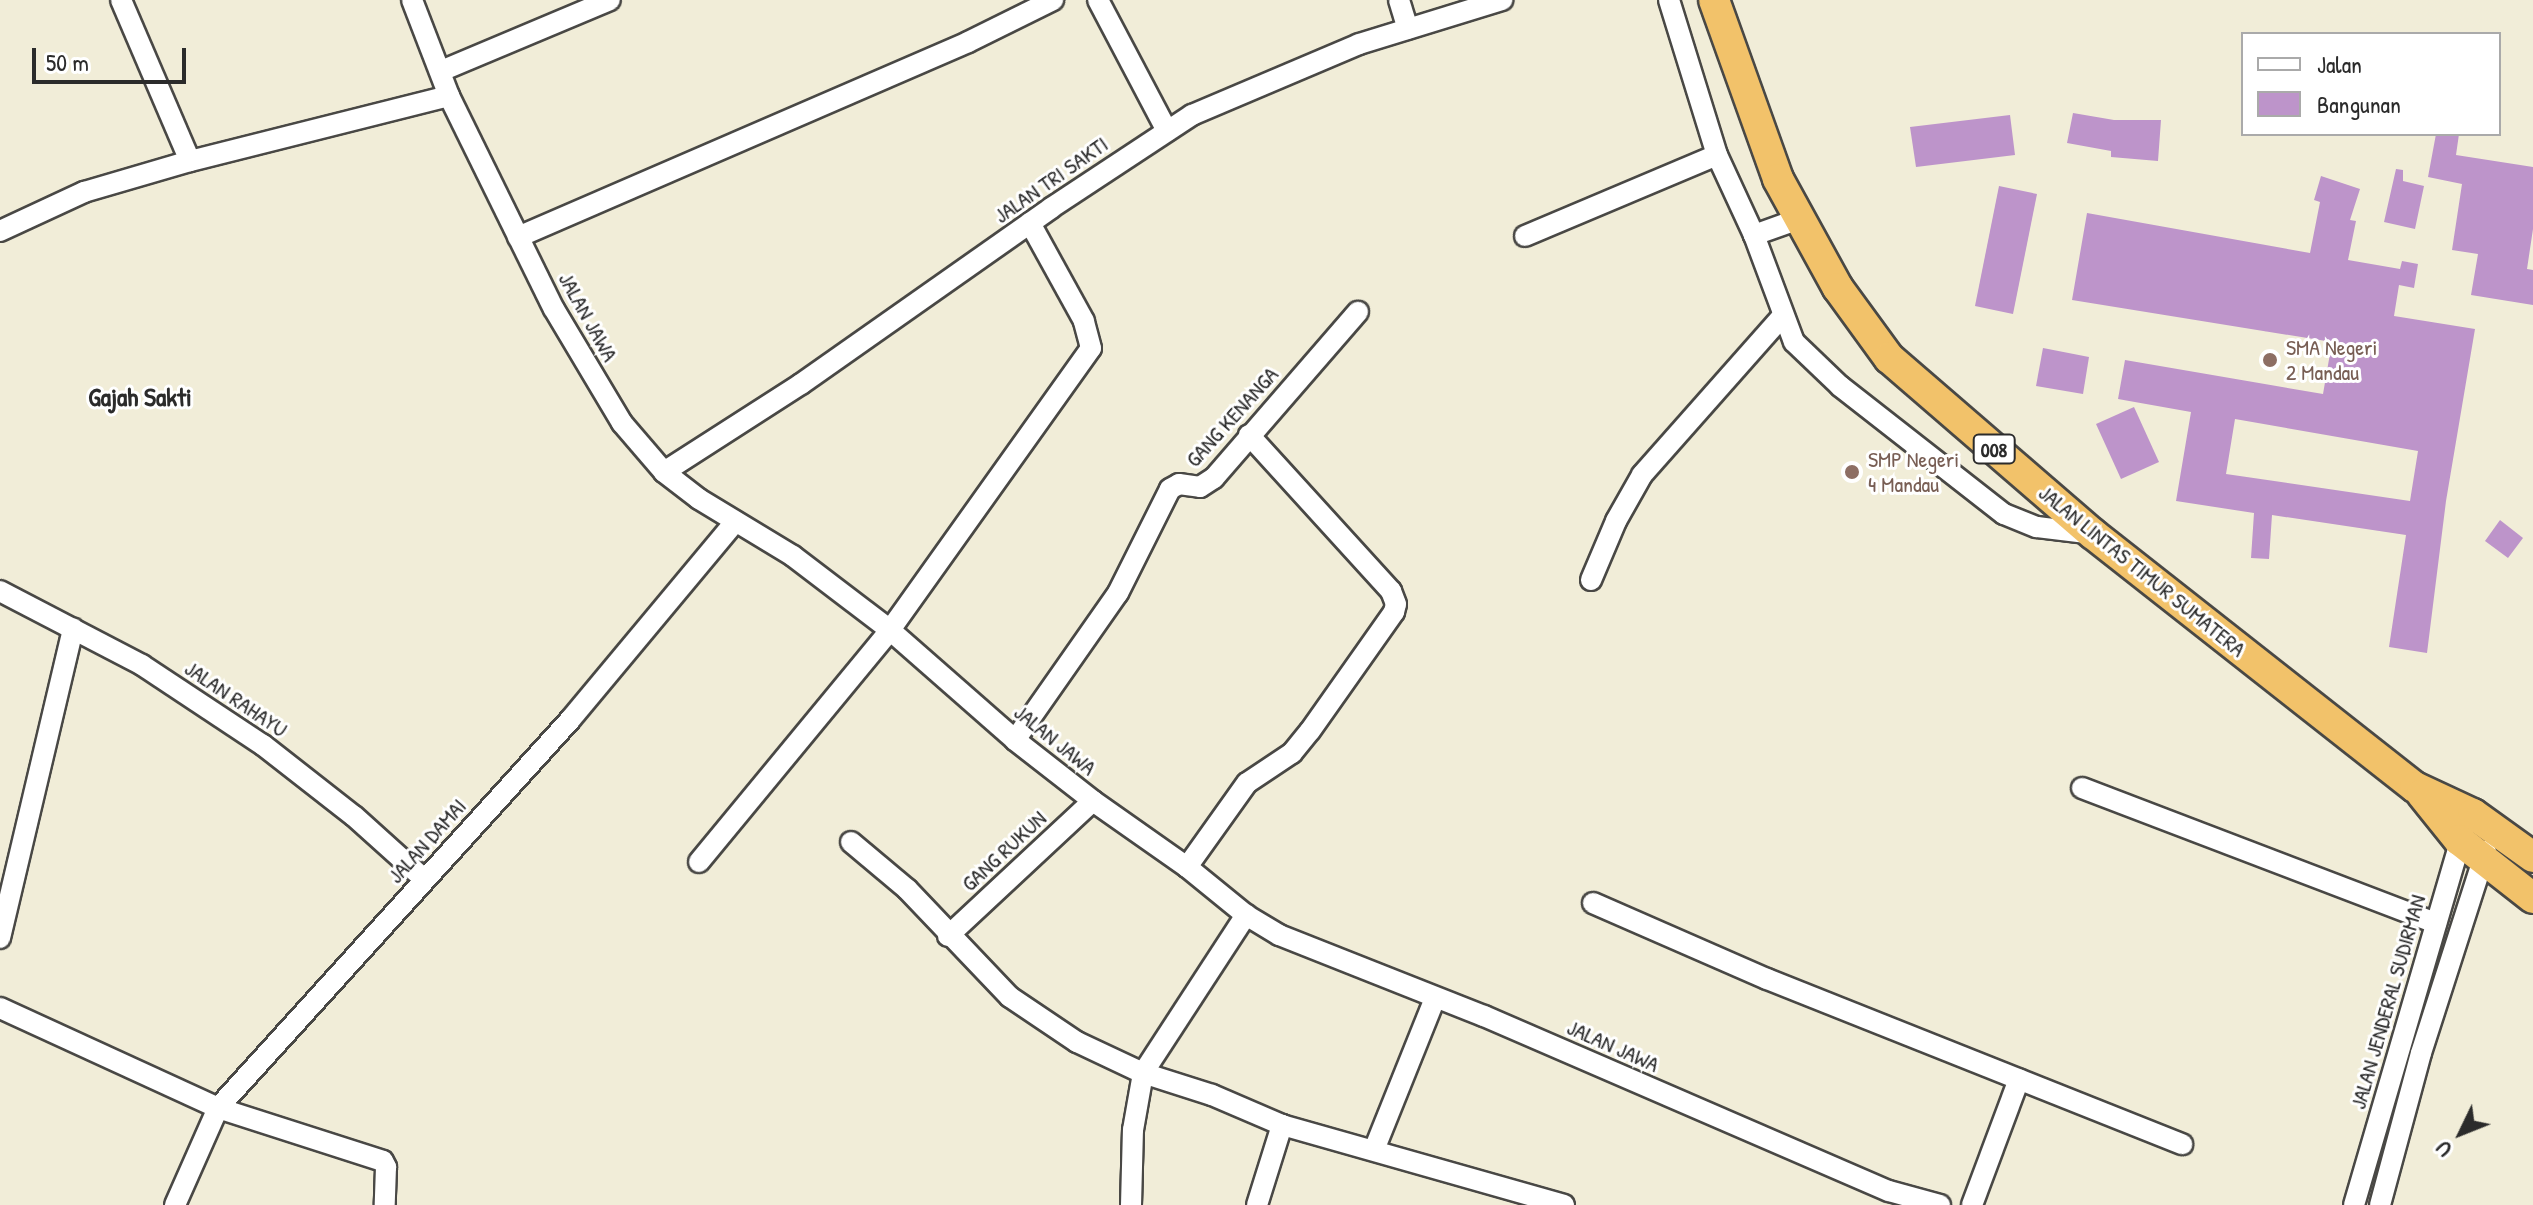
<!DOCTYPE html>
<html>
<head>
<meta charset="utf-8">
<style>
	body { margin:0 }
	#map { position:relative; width:2533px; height:1205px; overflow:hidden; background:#f1edd8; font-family:"Patrick Hand",sans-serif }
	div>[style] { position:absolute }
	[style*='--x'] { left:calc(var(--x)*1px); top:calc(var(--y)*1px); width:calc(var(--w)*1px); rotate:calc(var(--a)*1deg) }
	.building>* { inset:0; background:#bd94ca }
	.roads { filter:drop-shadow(2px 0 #494845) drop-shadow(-2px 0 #494845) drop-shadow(0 2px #494845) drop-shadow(0 -2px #494845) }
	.minor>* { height:20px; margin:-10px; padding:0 10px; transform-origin:10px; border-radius:10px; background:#fff }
	.highway>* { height:30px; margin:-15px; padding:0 15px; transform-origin:15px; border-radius:15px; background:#f2c26a }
	.dots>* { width:22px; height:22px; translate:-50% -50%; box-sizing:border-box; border:4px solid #fff; border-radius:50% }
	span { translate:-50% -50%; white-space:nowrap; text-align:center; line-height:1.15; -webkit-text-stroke:6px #fff; paint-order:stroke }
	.shield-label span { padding:2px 6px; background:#fff; border:2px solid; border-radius:6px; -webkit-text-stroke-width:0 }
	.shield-label { font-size:20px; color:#2b2b2b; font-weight:700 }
	.street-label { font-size:22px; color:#2b2b2b }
	.education-label { font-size:22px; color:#785e54 }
	.left { translate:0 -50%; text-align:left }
	.quarter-label { font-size:26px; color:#2b2b2b; font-weight:700 }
	.legend { position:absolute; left:2241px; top:32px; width:260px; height:104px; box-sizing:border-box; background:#fff; border:2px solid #aaa; margin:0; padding:10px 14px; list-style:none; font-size:24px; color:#2b2b2b }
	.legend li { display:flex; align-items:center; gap:16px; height:40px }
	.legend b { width:40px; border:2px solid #aaa }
	.north { position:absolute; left:2421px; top:1093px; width:80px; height:80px; -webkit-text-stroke:6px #fff; paint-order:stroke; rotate:227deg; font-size:22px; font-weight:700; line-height:32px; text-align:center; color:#2b2b2b }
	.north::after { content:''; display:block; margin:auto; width:28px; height:36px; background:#2b2b2b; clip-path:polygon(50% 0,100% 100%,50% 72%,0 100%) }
	.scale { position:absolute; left:32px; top:48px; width:154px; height:36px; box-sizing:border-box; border:4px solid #2b2b2b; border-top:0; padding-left:10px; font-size:24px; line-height:28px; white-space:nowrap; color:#2b2b2b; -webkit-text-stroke:6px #fff; paint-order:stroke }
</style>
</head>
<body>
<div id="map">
	<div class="building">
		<div style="clip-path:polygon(2073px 113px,2114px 120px,2161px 120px,2158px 161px,2111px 157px,2111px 151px,2067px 143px)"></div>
		<div style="clip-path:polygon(2010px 115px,2015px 155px,1916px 167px,1910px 127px)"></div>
		<div style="clip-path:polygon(2436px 134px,2459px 134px,2456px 155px,2533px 167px,2533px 229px,2527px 269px,2533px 270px,2533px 305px,2471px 295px,2478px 254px,2452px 250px,2462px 184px,2428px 177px)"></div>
		<div style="clip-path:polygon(2396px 169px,2403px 170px,2403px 181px,2424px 186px,2415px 229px,2384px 222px)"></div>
		<div style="clip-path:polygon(evenodd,2321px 176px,2360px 189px,2350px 220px,2356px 221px,2348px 260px,2400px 269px,2402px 261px,2418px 264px,2414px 288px,2399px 285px,2394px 316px,2475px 329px,2446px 501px,2427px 653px,2389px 647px,2406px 535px,2272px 515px,2269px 559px,2251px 558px,2254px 513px,2176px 501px,2191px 412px,2118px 399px,2125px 360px,2323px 394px,2332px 342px,2072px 300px,2087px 213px,2310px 253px,2320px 202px,2314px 200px,2321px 176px,2235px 419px,2418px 451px,2410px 501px,2226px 474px,2235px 419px)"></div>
		<div style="clip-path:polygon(1999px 186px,2037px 194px,2013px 314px,1975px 306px)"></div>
		<div style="clip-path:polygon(2043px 348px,2089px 357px,2083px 394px,2036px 386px)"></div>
		<div style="clip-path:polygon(2134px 407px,2159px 462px,2121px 479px,2096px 424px)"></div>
		<div style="clip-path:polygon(2500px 520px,2523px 538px,2508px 558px,2485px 541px)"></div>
	</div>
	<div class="roads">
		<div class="minor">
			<div style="--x:121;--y:0;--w:175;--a:66.8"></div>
			<div style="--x:412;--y:0;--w:103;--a:68.9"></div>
			<div style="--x:449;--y:96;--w:237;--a:63.8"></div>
			<div style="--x:554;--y:309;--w:133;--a:59.2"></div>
			<div style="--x:622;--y:423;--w:65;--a:49.4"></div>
			<div style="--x:664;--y:472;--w:44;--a:37.6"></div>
			<div style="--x:699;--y:499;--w:110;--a:31.2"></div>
			<div style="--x:793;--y:556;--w:122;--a:37.3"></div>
			<div style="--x:890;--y:630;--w:167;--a:41.3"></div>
			<div style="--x:1015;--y:740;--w:99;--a:38"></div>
			<div style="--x:1093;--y:801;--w:115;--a:35.1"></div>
			<div style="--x:1187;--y:867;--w:76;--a:39.1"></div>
			<div style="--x:1246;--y:915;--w:39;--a:31"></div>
			<div style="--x:1279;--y:935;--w:220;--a:21.6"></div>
			<div style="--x:1484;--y:1016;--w:441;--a:23.4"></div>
			<div style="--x:1889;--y:1191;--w:53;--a:15.4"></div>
			<div style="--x:1098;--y:0;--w:148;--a:62.2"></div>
			<div style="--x:1399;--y:0;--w:30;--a:73"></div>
			<div style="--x:1669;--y:0;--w:162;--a:72.8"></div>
			<div style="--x:1717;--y:155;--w:88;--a:65.2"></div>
			<div style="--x:441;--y:71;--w:183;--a:-22.8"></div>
			<div style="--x:1799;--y:219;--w:48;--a:160.4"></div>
			<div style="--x:1754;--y:235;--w:114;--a:69.5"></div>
			<div style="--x:1794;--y:342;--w:64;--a:43.7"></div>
			<div style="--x:1840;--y:386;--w:208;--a:38"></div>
			<div style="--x:2004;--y:514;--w:35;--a:22"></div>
			<div style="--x:2037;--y:527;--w:56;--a:7.1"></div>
			<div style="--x:0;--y:231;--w:93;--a:-24.9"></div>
			<div style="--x:84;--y:192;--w:110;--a:-16.3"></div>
			<div style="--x:190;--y:161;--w:267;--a:-14.1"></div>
			<div style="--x:1525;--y:236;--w:208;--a:-22.9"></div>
			<div style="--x:518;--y:237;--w:490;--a:-23.4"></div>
			<div style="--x:968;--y:42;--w:95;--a:-26.3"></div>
			<div style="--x:664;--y:472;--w:163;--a:-32.7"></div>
			<div style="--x:801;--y:384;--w:306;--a:-35.1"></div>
			<div style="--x:1051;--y:208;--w:169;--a:-33.4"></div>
			<div style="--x:1192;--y:115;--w:181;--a:-23"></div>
			<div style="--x:1359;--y:44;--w:150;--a:-17.1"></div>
			<div style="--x:1591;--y:580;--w:64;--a:-67"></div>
			<div style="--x:1616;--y:521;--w:53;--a:-60.5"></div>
			<div style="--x:1642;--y:475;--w:211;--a:-48.5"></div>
			<div style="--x:0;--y:591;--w:160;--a:27.5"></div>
			<div style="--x:142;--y:665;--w:145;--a:33.5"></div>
			<div style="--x:263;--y:745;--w:115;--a:38"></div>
			<div style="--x:354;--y:816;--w:94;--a:42"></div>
			<div style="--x:1015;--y:740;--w:179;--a:-55"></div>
			<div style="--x:1118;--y:593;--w:116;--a:-63.4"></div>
			<div style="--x:1170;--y:489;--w:10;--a:-29"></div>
			<div style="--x:1179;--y:484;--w:21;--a:8"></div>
			<div style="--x:1200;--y:487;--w:17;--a:-33"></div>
			<div style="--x:1214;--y:478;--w:220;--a:-49.1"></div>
			<div style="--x:2082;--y:788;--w:379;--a:20.9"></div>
			<div style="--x:851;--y:842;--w:73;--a:40"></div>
			<div style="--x:907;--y:889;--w:149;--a:46.4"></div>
			<div style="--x:1010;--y:997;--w:81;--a:33.9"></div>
			<div style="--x:1077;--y:1042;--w:73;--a:25.2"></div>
			<div style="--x:1143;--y:1073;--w:72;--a:17.7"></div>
			<div style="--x:1212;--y:1095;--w:76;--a:23.2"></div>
			<div style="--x:1282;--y:1125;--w:293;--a:15.8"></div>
			<div style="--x:699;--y:862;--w:301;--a:-50.5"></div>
			<div style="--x:890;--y:630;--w:346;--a:-54.5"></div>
			<div style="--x:1091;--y:348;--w:28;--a:-105"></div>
			<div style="--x:1084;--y:321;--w:112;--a:-118.9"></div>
			<div style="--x:1187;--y:867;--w:103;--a:-54.5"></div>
			<div style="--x:1247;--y:783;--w:54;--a:-33.7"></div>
			<div style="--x:1292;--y:753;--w:28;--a:-51"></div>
			<div style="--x:1310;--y:731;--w:146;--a:-54.8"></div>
			<div style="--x:1394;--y:612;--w:8;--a:-76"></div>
			<div style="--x:1396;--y:604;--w:14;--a:-111"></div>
			<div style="--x:1391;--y:591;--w:211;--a:-132.3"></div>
			<div style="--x:1593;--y:903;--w:190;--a:23.6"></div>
			<div style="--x:1767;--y:979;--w:447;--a:21.7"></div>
			<div style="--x:948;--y:936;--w:198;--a:-43"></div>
			<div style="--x:0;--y:938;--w:318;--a:-76.7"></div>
			<div style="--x:0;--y:1008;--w:240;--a:24.6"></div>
			<div style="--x:218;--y:1108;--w:173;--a:17.8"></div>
			<div style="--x:383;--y:1161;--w:7;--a:63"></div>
			<div style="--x:386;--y:1167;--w:38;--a:92"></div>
			<div style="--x:1374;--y:1150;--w:164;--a:-68.1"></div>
			<div style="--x:175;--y:1205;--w:106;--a:-66.1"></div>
			<div style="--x:218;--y:1108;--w:524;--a:-47.79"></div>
			<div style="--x:570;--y:720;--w:258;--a:-50.2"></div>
			<div style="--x:1131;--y:1205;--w:75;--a:-88.5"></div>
			<div style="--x:1133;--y:1130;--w:58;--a:-80"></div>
			<div style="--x:1143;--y:1073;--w:189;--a:-56.9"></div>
			<div style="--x:1257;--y:1205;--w:84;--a:-72.6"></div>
			<div style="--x:1972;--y:1205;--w:134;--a:-69.5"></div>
			<div style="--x:2354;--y:1205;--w:388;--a:-73.7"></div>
			<div style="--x:2380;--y:1205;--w:157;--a:-74.9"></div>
			<div style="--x:2421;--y:1053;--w:212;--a:-72.2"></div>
		</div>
		<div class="highway">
			<div style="--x:1714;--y:0;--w:190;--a:70.3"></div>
			<div style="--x:1778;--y:179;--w:124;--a:61.2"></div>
			<div style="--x:1838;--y:288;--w:87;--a:53.9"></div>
			<div style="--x:1889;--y:358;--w:269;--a:40.8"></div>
			<div style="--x:2093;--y:534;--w:410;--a:38.2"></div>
			<div style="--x:2415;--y:787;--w:64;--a:25"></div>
			<div style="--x:2473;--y:814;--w:74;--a:35.6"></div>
			<div style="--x:2422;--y:794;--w:59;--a:51.2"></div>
			<div style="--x:2459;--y:840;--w:94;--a:38.1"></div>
		</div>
	</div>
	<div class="dots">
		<div style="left:2270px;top:360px;background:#8d6e63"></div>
		<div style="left:1852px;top:472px;background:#8d6e63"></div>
	</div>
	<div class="shield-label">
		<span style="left:1994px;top:449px">008</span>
	</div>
	<div class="street-label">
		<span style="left:1051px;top:180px;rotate:-35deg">JALAN TRI SAKTI</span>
		<span style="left:588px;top:317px;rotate:61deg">JALAN JAWA</span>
		<span style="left:1232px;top:417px;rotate:-48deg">GANG KENANGA</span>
		<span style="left:2142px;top:571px;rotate:39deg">JALAN LINTAS TIMUR SUMATERA</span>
		<span style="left:236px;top:699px;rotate:34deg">JALAN RAHAYU</span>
		<span style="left:1055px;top:740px;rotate:39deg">JALAN JAWA</span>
		<span style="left:427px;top:841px;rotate:-48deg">JALAN DAMAI</span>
		<span style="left:1004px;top:851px;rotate:-43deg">GANG RUKUN</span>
		<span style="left:2388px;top:1002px;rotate:-74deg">JALAN JENDERAL SUDIRMAN</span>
		<span style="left:1613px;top:1046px;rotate:24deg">JALAN JAWA</span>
	</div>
	<div class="education-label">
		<span class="left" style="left:2286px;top:360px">SMA Negeri<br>2 Mandau</span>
		<span class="left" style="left:1868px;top:472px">SMP Negeri<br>4 Mandau</span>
	</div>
	<div class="quarter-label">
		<span style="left:140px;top:397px">Gajah Sakti</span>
	</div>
	<ul class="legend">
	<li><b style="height:10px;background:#fff"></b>Jalan</li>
	<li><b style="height:22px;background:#bd94ca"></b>Bangunan</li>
	</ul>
	<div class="north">U</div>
	<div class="scale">50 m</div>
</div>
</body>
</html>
